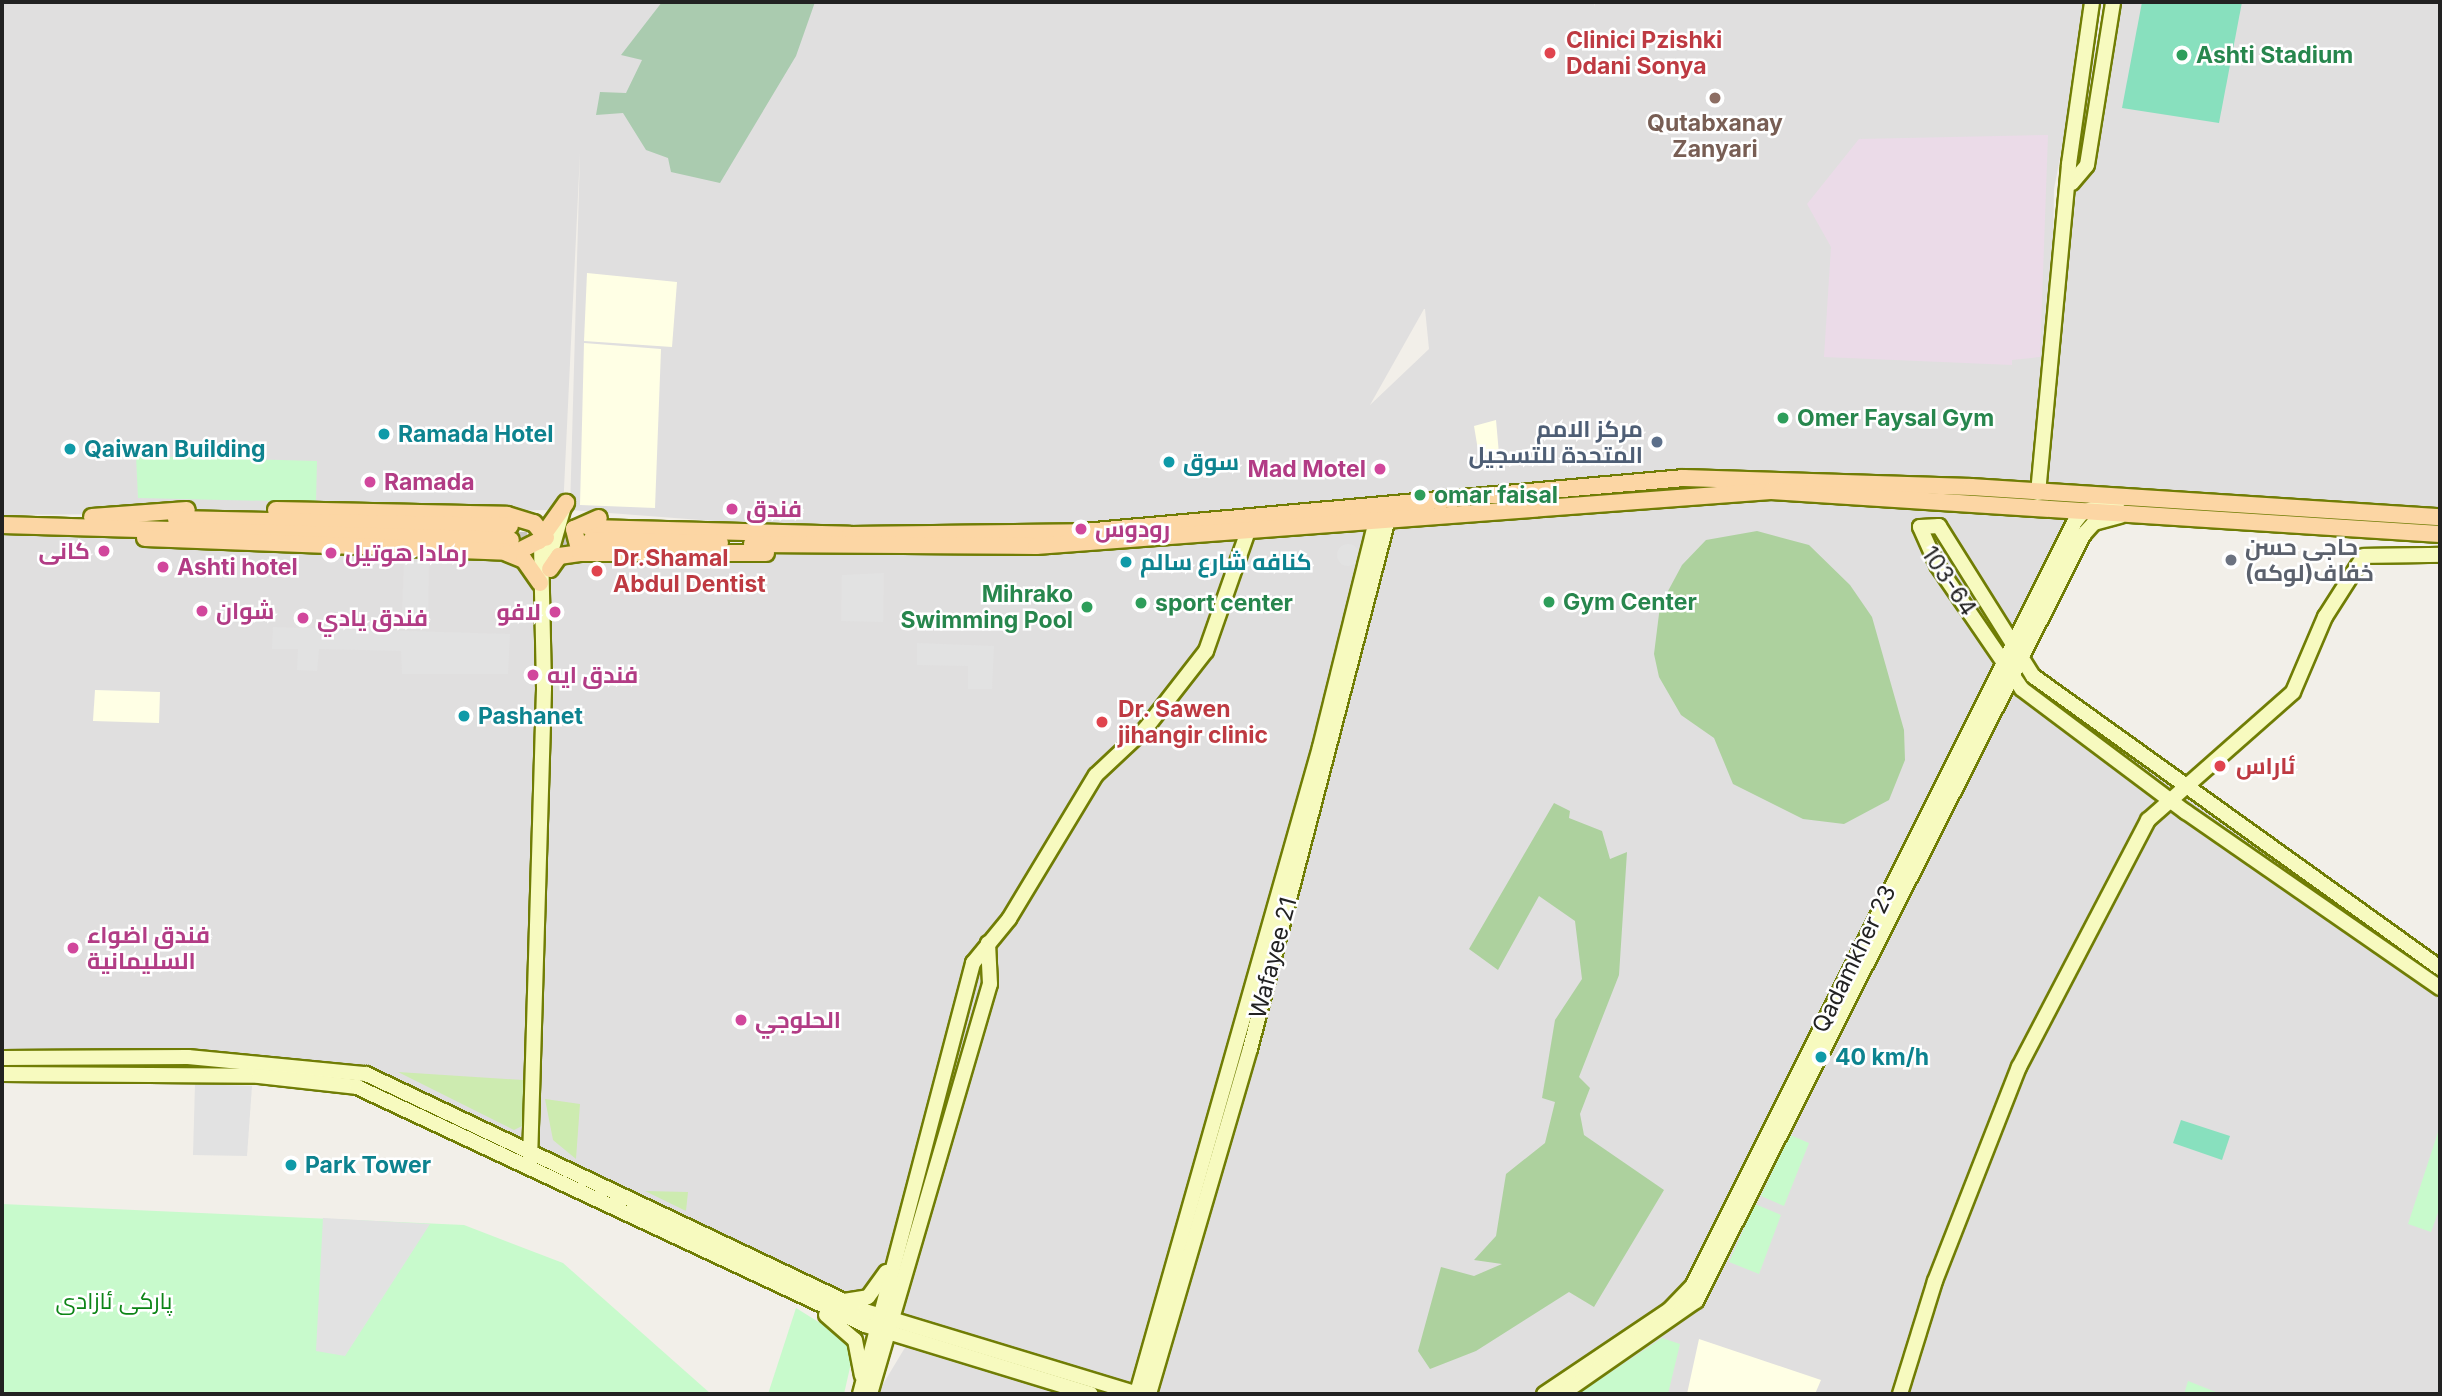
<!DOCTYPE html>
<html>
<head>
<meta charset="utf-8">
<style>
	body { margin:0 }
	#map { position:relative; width:2442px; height:1396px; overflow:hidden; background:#f2efe9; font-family:Inter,Cairo,sans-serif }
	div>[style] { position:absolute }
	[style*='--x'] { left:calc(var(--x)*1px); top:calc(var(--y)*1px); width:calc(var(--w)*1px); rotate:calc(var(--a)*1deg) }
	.residential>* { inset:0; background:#e0dfdf }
	.industrial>* { inset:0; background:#ebdbe8 }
	.education>* { inset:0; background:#ffffe5 }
	.round { border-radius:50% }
	.grass>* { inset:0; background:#cdebb0 }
	.forest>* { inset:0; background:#add19e }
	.cemetery>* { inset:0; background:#aacbaf }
	.park>* { inset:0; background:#c8facc }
	.pitch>* { inset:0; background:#88e0be }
	.parking>* { inset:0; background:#e2e2e2 }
	.primary-tunnel>* { height:16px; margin-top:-8px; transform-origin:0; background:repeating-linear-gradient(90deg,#c8c6c1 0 16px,transparent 0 24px) }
	.roads { filter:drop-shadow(2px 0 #707d05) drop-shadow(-2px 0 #707d05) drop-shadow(0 2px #707d05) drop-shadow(0 -2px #707d05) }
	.secondary>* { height:14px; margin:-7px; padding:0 7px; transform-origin:7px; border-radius:7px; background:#f7fabf }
	.primary>* { height:16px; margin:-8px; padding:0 8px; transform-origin:8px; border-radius:8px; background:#fcd6a4 }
	.dots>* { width:19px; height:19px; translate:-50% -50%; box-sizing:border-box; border:4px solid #fff; border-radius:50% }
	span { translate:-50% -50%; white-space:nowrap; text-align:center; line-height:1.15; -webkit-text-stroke:5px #fff; paint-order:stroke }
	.health-label { font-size:23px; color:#be3a42; font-weight:700 }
	.left { translate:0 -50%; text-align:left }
	.leisure-label { font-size:23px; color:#27864d; font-weight:700 }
	.right { translate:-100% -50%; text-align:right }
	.education-label { font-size:23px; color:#785e54; font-weight:700 }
	.service-label { font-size:23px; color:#4e5e75; font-weight:700 }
	.culture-label { font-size:23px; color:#0d838f; font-weight:700 }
	.hotel-label { font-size:23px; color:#b23c85; font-weight:700 }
	.worship-label { font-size:23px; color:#5b616d; font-weight:700 }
	.street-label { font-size:23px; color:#222 }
	.park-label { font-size:23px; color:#0c8416 }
	.frame { position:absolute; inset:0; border:4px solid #222; pointer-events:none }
</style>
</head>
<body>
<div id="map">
	<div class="residential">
		<div style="clip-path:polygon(evenodd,2px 2px,1594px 2px,1594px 7px,1595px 2px,2090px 2px,2054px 189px,2052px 329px,2074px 158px,2105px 2px,2440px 2px,2440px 511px,1772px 479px,1084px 532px,714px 521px,570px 510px,580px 153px,563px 510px,2px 515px,2px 2px,1425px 309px,1429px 349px,1370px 405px,1424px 309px,1425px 309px)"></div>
		<div style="clip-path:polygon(1685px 494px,2083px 512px,2010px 661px,2440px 969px,2440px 1394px,1561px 1394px,1693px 1285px,1542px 1394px,1140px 1394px,890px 1315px,353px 1071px,188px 1057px,2px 1058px,2px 533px,580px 553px,911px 555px)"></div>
		<div style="clip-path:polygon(912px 1336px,1119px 1394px,877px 1394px)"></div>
	</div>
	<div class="industrial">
		<div style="clip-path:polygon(2048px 135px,2040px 357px,2012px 360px,2012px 365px,1824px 357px,1831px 247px,1807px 204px,1859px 139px)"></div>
	</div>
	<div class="education">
		<div class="round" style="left:1707px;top:90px;width:16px;height:16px"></div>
		<div style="clip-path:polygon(587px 273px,677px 282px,672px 347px,584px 341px)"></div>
		<div style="clip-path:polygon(584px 343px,661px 349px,655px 508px,580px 505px)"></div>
		<div style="clip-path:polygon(1496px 420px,1499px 454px,1479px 456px,1474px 426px)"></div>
		<div class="round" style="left:589px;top:563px;width:16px;height:16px"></div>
		<div style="clip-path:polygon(95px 690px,160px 692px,159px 723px,93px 721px)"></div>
		<div style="clip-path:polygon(1699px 1339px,1821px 1380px,1815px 1394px,1687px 1394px)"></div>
	</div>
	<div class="grass">
		<div style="clip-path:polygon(398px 1072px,523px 1080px,524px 1125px,514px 1130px)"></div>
		<div style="clip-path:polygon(545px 1099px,580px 1104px,576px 1159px,553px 1140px)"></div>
		<div style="clip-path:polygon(645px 1191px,688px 1192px,686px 1211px)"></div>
	</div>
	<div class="forest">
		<div style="clip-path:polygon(1757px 531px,1809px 545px,1850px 585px,1872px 617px,1904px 730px,1905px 760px,1889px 800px,1844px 824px,1803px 819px,1733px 784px,1714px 738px,1681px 715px,1659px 677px,1654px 654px,1660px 606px,1682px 565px,1706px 540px)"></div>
		<div style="clip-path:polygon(1554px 803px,1570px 811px,1569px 818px,1602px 831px,1610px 859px,1627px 852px,1619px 975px,1579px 1077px,1590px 1088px,1580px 1114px,1584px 1135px,1664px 1190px,1594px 1307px,1569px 1292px,1476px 1351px,1430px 1369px,1418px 1351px,1441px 1267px,1474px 1276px,1502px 1264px,1474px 1260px,1496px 1236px,1506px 1174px,1545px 1143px,1555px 1102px,1542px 1098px,1555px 1020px,1582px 979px,1575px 921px,1539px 896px,1498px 970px,1469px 949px)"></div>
	</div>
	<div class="cemetery">
		<div style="clip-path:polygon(662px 2px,815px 2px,796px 56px,720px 183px,671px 172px,668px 158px,646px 150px,623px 113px,596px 115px,600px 92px,626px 93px,642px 60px,621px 55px)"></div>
	</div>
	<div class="park">
		<div style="clip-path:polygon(136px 456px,317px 461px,316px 502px,138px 498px)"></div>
		<div style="clip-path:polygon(2440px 1126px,2440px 1207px,2431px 1232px,2408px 1224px)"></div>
		<div style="clip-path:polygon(1790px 1135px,1809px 1143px,1784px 1206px,1761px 1196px)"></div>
		<div style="clip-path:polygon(2px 1204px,464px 1225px,563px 1263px,711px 1394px,2px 1394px)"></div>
		<div style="clip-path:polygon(1755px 1204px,1781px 1215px,1759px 1274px,1729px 1262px)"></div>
		<div style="clip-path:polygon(796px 1308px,846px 1339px,851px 1363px,844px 1394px,768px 1394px)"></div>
		<div style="clip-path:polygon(1662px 1338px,1680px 1344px,1668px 1394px,1578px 1394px)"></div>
		<div style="clip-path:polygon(2188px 1381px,2221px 1394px,2184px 1394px)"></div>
	</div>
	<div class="pitch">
		<div style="clip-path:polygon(2142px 2px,2242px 2px,2219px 123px,2122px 108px)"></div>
		<div style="clip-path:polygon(2181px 1120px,2230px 1136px,2222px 1160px,2173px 1143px)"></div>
	</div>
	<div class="parking">
		<div class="round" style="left:1337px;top:544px;width:22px;height:22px"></div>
		<div style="clip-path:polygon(404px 562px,429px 562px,428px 615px,402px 614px)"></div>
		<div style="clip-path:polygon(884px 573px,883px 622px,841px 621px,842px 575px)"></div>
		<div style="clip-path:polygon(273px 627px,510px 634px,508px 674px,402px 674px,401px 651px,319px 649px,317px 671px,297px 670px,298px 649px,272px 649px)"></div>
		<div style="clip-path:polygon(917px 643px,994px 646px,992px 689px,968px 689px,968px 666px,917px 665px)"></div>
		<div style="clip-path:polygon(195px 1084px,252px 1086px,247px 1156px,193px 1155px)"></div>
		<div style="clip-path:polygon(323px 1218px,430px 1224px,345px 1356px,316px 1351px)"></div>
	</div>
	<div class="primary-tunnel">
		<div style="--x:511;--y:540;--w:78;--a:0"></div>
	</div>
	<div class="roads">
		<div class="secondary">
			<div style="--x:2072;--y:183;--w:23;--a:-50"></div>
			<div style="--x:2087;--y:165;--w:165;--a:-80.9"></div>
			<div style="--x:2038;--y:493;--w:330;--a:-84.6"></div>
			<div style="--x:2069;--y:164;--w:164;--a:-81.9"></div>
			<div style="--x:551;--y:552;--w:44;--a:-74.1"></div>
			<div style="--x:2440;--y:968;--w:501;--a:-144.34"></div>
			<div style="--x:2033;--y:676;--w:177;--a:-122.1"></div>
			<div style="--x:1939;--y:526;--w:19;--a:177"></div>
			<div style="--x:1920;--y:527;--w:42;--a:65.9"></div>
			<div style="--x:1937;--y:565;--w:150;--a:55.6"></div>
			<div style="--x:2022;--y:689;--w:205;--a:36.9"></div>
			<div style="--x:2186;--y:812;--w:309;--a:34.7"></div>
			<div style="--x:2;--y:1058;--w:186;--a:-0.3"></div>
			<div style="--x:188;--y:1057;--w:179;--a:5.5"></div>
			<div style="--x:366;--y:1074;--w:552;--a:25.41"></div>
			<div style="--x:865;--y:1311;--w:286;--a:16.9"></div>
			<div style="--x:2;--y:1074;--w:257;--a:0.4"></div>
			<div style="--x:259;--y:1076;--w:99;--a:6.4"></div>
			<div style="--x:357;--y:1087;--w:561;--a:25.1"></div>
			<div style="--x:865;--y:1325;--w:236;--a:17"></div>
			<div style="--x:530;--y:1161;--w:473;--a:-88.3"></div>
			<div style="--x:544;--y:688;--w:139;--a:-91.2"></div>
			<div style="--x:541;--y:549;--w:12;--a:-66"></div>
			<div style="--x:844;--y:1301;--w:24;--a:-9"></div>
			<div style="--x:868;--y:1297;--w:31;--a:-54"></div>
			<div style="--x:826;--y:1315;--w:38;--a:41"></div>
			<div style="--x:855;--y:1340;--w:36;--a:79"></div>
			<div style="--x:1137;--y:1393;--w:671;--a:-74.18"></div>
			<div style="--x:1320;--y:747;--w:234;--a:-76.1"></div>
			<div style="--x:860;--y:1394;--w:446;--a:-75.3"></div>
			<div style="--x:973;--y:963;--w:57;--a:-50.7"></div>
			<div style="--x:1009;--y:919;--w:168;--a:-58.9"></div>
			<div style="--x:1096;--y:775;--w:69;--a:-43.2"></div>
			<div style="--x:1146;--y:728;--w:98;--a:-52.1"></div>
			<div style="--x:1206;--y:651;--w:127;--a:-70.7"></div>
			<div style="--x:870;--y:1394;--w:427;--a:-73.7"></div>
			<div style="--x:990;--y:984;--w:41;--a:-92.8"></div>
			<div style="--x:1149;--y:1394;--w:359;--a:-73.7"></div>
			<div style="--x:1250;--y:1049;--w:548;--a:-75.41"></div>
			<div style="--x:1544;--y:1394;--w:151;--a:-33.9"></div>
			<div style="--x:1669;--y:1310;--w:35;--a:-46"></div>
			<div style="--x:1693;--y:1285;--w:852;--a:-63.43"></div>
			<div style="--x:2074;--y:523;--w:14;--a:-51"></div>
			<div style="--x:2083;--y:512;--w:38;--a:-18"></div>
			<div style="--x:1562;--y:1394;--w:163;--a:-34.8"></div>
			<div style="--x:1696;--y:1301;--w:860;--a:-63.17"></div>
			<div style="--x:2084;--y:534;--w:15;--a:-48"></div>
			<div style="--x:2094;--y:523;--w:27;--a:-15"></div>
			<div style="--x:1900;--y:1394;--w:118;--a:-72.8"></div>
			<div style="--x:1935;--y:1281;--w:230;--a:-68.6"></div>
			<div style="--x:2019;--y:1067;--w:279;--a:-62.4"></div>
			<div style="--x:2148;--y:820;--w:193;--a:-41.4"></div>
			<div style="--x:2293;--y:692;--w:82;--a:-66.9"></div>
			<div style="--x:2325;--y:617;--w:72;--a:-57.4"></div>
			<div style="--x:2364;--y:556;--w:76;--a:-0.8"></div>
		</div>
		<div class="primary">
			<div style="--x:276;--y:510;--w:231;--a:1.2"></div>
			<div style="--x:507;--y:515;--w:28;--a:17"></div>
			<div style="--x:534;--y:523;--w:19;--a:51"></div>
			<div style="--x:92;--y:517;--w:95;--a:-4.2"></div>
			<div style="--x:176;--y:519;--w:334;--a:1.2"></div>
			<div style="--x:2;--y:525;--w:509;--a:1.69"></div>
			<div style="--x:590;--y:528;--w:260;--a:1.5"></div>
			<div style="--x:850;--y:535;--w:234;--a:-0.7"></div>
			<div style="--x:1084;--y:532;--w:602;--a:-5.14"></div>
			<div style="--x:1684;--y:478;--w:287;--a:1.8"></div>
			<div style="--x:1971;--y:487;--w:470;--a:3.7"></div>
			<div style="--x:145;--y:538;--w:372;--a:2.2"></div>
			<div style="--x:517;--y:552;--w:25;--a:-27"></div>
			<div style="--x:539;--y:541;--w:47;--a:-54.6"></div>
			<div style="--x:591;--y:540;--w:129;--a:1.3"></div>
			<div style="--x:752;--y:544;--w:284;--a:0.4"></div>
			<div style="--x:1036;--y:546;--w:737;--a:-4.28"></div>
			<div style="--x:1771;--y:491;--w:670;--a:3.68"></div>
			<div style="--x:507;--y:553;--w:18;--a:22"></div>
			<div style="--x:524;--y:560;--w:28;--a:55"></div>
			<div style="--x:580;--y:553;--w:25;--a:-104"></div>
			<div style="--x:574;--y:529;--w:27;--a:-24"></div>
			<div style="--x:550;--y:569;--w:16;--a:-55"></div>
			<div style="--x:559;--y:556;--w:21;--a:-8"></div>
			<div style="--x:580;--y:553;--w:186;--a:0"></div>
		</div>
	</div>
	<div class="dots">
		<div style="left:1550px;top:53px;background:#e0444e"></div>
		<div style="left:2182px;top:55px;background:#2e9e5b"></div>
		<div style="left:1715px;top:98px;background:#8d6e63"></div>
		<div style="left:1783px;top:418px;background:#2e9e5b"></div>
		<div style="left:384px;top:434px;background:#0f9aa8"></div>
		<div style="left:1657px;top:442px;background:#5c6f8a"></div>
		<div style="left:70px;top:449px;background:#0f9aa8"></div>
		<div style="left:1169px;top:462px;background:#0f9aa8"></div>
		<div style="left:1380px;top:469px;background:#d1479c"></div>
		<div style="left:370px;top:482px;background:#d1479c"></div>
		<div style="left:1420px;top:495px;background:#2e9e5b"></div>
		<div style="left:732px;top:509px;background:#d1479c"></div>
		<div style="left:1081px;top:529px;background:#d1479c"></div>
		<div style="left:104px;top:551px;background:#d1479c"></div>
		<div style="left:331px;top:553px;background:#d1479c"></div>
		<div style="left:2231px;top:560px;background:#6b7280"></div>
		<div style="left:1126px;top:562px;background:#0f9aa8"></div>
		<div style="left:163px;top:567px;background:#d1479c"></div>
		<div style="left:597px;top:571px;background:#e0444e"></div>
		<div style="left:1549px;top:602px;background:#2e9e5b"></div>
		<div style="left:1141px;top:603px;background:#2e9e5b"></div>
		<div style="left:1087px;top:607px;background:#2e9e5b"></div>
		<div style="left:202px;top:611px;background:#d1479c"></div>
		<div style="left:555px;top:612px;background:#d1479c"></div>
		<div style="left:303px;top:618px;background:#d1479c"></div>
		<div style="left:533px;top:675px;background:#d1479c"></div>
		<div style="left:464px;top:716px;background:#0f9aa8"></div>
		<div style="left:1102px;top:722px;background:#e0444e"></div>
		<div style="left:2220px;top:766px;background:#e0444e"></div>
		<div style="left:73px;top:948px;background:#d1479c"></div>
		<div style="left:741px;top:1020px;background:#d1479c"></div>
		<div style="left:1821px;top:1057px;background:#0f9aa8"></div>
		<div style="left:291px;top:1165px;background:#0f9aa8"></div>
	</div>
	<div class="health-label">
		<span class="left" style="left:1566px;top:53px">Clinici Pzishki<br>Ddani Sonya</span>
		<span class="left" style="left:613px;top:571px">Dr.Shamal<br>Abdul Dentist</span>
		<span class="left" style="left:1118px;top:722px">Dr. Sawen<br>jihangir clinic</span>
		<span class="left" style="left:2236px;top:766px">ئاراس</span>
	</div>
	<div class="leisure-label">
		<span class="left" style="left:2196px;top:55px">Ashti Stadium</span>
		<span class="left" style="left:1797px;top:418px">Omer Faysal Gym</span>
		<span class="left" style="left:1434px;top:495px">omar faisal</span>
		<span class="right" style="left:1073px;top:607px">Mihrako<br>Swimming Pool</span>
		<span class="left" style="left:1563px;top:602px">Gym Center</span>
		<span class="left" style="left:1155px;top:603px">sport center</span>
	</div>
	<div class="education-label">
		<span style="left:1715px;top:136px">Qutabxanay<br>Zanyari</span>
	</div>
	<div class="service-label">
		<span class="right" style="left:1643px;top:442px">مركز الامم<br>المتحدة للتسجيل</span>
	</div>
	<div class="culture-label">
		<span class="left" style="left:398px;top:434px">Ramada Hotel</span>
		<span class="left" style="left:84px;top:449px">Qaiwan Building</span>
		<span class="left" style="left:1183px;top:462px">سوق</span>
		<span class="left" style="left:1140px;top:562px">كنافه شارع سالم</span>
		<span class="left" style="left:478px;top:716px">Pashanet</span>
		<span class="left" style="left:1835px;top:1057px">40 km/h</span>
		<span class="left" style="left:305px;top:1165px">Park Tower</span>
	</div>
	<div class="hotel-label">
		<span class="right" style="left:1366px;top:469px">Mad Motel</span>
		<span class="left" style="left:384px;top:482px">Ramada</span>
		<span class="left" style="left:746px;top:509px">فندق</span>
		<span class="left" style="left:1095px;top:529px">رودوس</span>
		<span class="right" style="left:90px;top:551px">کانی</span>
		<span class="left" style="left:345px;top:553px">رمادا هوتيل</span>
		<span class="left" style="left:177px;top:567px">Ashti hotel</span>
		<span class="left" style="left:216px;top:611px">شوان</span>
		<span class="right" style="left:541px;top:612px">لافو</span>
		<span class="left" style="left:317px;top:618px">فندق يادي</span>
		<span class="left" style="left:547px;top:675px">فندق ايه</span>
		<span class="left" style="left:87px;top:948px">فندق اضواء<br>السليمانية</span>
		<span class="left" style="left:755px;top:1020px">الحلوجي</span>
	</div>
	<div class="worship-label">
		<span class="left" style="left:2245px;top:560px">حاجی حسن<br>(لوکه)خفاف</span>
	</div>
	<div class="street-label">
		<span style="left:1949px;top:581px;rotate:56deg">103-64</span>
		<span style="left:1273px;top:958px;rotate:-75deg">Wafayee 21</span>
		<span style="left:1854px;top:959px;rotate:-64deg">Qadamkher 23</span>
	</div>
	<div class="park-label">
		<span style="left:114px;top:1301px">پارکی ئازادی</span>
	</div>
	<div class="frame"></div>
</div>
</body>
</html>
